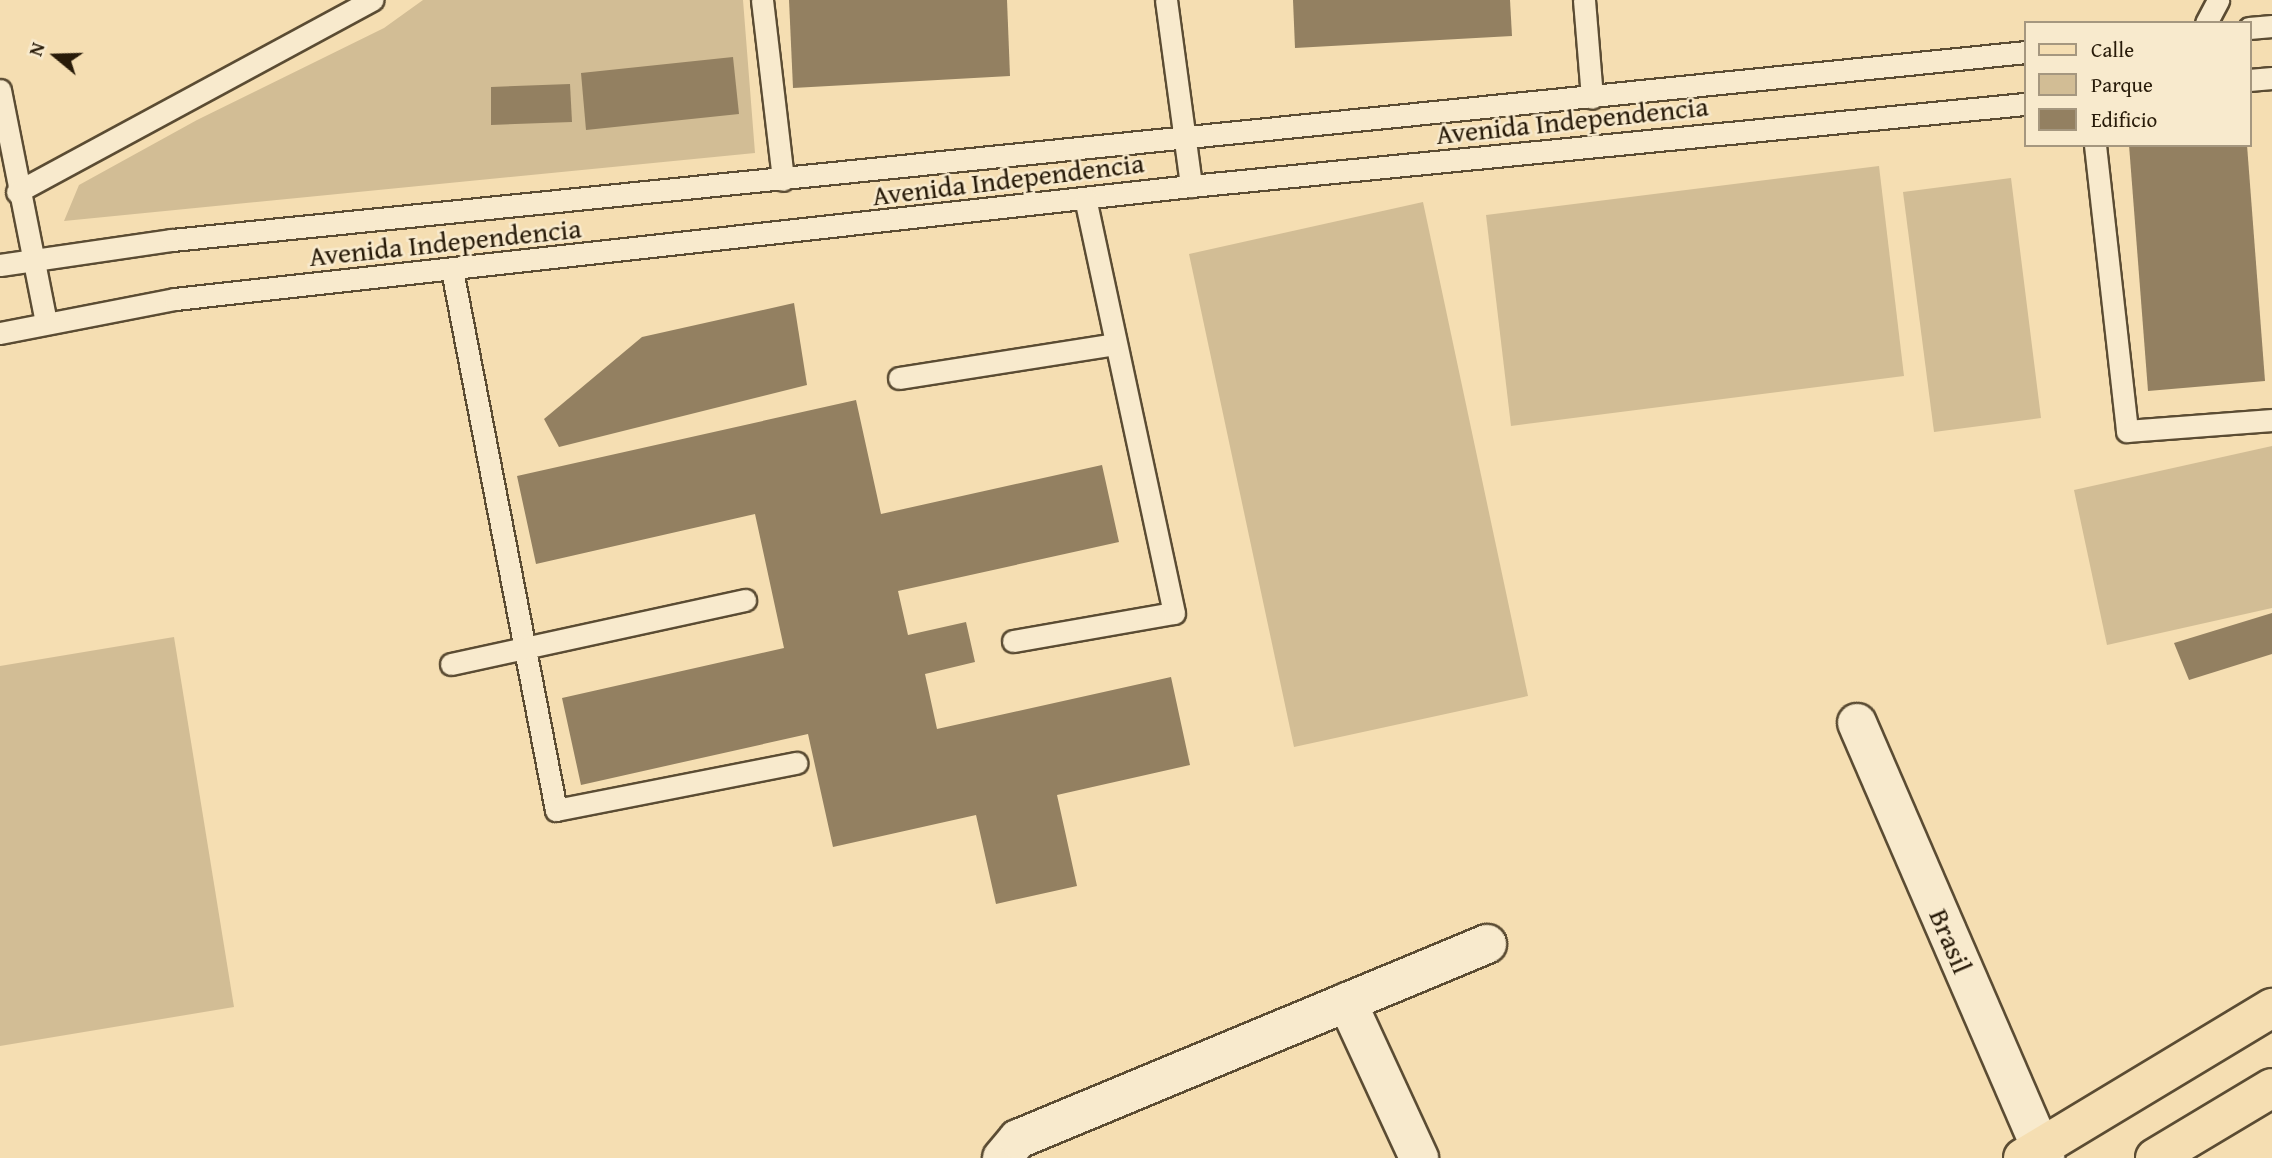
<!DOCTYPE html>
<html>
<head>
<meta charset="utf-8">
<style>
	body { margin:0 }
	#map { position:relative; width:2272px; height:1158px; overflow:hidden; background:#f5deb2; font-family:"Gentium Book Plus",serif }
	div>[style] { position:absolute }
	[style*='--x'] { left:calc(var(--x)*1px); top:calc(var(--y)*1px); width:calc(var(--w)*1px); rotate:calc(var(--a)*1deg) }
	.green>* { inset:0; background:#d2bd95 }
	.building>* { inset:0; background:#938061 }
	.roads { filter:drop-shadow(2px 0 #5b4c33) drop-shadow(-2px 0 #5b4c33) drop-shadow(0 2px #5b4c33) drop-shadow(0 -2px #5b4c33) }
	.service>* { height:21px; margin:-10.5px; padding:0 10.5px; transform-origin:10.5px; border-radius:10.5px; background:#f8eacd }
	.minor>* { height:38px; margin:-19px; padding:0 19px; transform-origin:19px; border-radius:19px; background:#f8eacd }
	.primary>* { height:38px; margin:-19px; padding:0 19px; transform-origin:19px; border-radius:19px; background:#f5deb2 }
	span { translate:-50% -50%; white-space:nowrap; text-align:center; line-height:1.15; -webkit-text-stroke:5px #f8eacd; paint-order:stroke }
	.street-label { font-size:28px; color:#281b09 }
	.legend { position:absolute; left:2024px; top:21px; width:228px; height:126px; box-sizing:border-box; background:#f8eacd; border:2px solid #a5977f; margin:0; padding:9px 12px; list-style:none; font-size:21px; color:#281b09 }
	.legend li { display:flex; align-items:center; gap:14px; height:35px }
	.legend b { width:35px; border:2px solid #a5977f }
	.north { position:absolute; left:21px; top:21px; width:70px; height:70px; -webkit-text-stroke:5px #f8eacd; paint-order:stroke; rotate:289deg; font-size:19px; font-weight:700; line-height:28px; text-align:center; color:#281b09 }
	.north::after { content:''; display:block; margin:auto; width:24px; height:32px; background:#281b09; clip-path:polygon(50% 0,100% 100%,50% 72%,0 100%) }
</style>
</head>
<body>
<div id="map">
	<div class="green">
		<div style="clip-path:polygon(423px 0,743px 0,755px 153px,64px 221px,79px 185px,197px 120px,384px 28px)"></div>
		<div style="clip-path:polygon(1879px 166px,1904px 376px,1511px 426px,1486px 215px)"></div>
		<div style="clip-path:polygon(2011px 178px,2041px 418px,1934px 432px,1903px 192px)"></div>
		<div style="clip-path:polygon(1423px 202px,1528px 696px,1294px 747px,1189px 254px)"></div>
		<div style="clip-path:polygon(2272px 446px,2272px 608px,2107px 645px,2074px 490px)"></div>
		<div style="clip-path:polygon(174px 637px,234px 1007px,0 1046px,0 666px)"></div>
	</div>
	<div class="building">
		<div style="clip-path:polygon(789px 0,1007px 0,1010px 76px,793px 88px)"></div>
		<div style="clip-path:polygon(1293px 0,1510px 0,1512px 36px,1295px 48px)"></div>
		<div style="clip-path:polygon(733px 57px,739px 114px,586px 130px,581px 73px)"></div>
		<div style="clip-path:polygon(570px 84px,572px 122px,491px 125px,491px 87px)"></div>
		<div style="clip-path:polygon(2129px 145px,2247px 145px,2265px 381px,2148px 391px)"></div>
		<div style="clip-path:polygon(794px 303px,807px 385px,559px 447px,544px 419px,642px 337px)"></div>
		<div style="clip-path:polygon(856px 400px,881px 514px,1102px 465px,1119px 542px,898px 591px,908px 635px,966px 622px,975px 662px,925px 674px,937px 729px,1171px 677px,1190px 765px,1057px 795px,1077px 886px,996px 904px,976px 815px,833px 847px,808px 734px,581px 785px,562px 698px,784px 648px,755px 514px,536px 564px,517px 476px)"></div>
		<div style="clip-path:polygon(2272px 613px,2272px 654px,2189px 680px,2174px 643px)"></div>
	</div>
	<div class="roads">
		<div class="service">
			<div style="--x:762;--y:0;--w:181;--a:83.3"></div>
			<div style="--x:1166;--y:0;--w:188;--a:82.3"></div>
			<div style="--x:1584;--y:0;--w:98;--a:85.3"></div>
			<div style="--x:2206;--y:23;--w:26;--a:-62"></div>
			<div style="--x:2249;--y:28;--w:23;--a:-5"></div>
			<div style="--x:2249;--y:80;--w:23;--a:-5"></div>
			<div style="--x:0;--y:90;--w:237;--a:78.8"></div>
			<div style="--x:2095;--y:145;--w:288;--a:83.6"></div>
			<div style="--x:2127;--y:431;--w:145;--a:-4.3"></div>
			<div style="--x:17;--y:192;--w:404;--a:-28.4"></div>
			<div style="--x:0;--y:265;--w:174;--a:-8.3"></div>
			<div style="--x:172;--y:240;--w:1863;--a:-5.79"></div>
			<div style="--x:452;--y:270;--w:550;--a:79.1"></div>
			<div style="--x:556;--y:810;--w:245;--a:-11.1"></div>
			<div style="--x:0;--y:333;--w:178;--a:-11"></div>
			<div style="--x:175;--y:299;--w:1022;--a:-6.35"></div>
			<div style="--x:1191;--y:186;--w:838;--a:-5.62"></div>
			<div style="--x:899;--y:378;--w:219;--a:-8.9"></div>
			<div style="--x:1013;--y:641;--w:163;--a:-9.9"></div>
			<div style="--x:1174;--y:613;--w:423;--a:-102.1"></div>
			<div style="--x:451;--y:664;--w:301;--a:-12.3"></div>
		</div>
		<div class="minor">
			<div style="--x:1857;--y:723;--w:474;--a:66.6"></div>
			<div style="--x:1347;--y:1002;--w:172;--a:65.2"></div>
			<div style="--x:1002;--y:1158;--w:25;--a:-50"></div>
			<div style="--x:1018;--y:1139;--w:508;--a:-22.58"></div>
		</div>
		<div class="primary">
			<div style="--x:2023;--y:1158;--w:291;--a:-31.1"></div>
			<div style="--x:2155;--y:1158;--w:136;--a:-30.9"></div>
		</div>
	</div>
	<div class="street-label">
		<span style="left:1572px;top:120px;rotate:-6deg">Avenida Independencia</span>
		<span style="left:1008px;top:179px;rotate:-7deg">Avenida Independencia</span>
		<span style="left:445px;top:242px;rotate:-6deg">Avenida Independencia</span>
		<span style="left:1951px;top:941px;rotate:67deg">Brasil</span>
	</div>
	<ul class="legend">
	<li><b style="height:9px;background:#f5deb2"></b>Calle</li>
	<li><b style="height:19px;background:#d2bd95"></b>Parque</li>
	<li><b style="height:19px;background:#938061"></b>Edificio</li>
	</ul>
	<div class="north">N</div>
</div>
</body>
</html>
